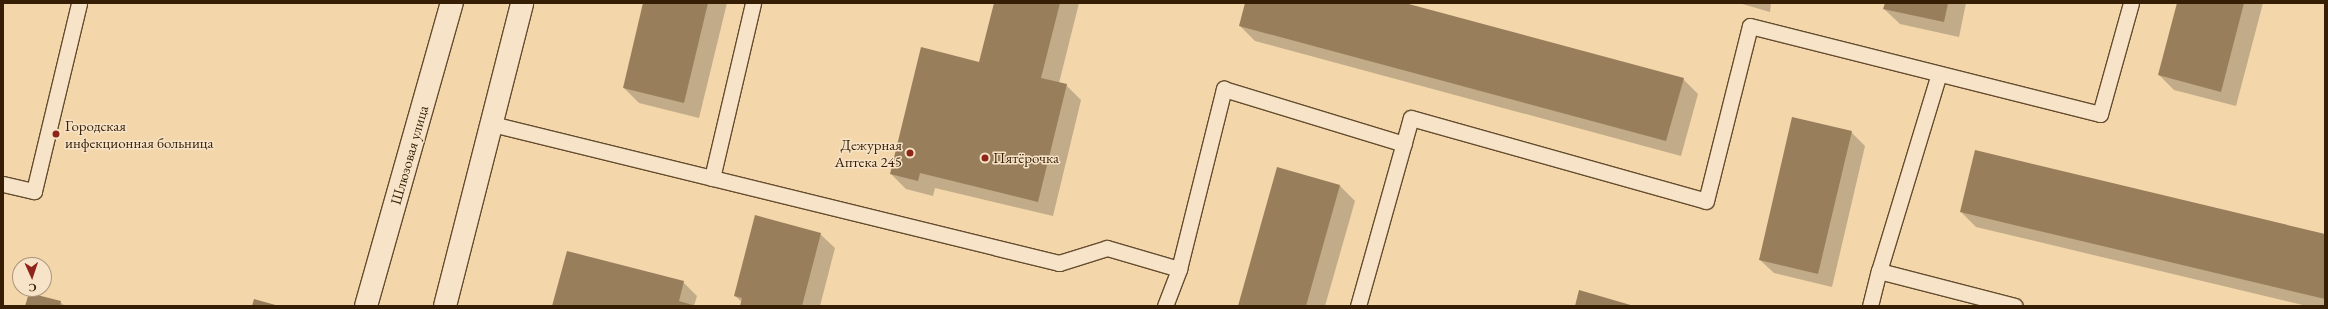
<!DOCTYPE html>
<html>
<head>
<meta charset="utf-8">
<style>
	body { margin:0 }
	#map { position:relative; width:2328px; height:309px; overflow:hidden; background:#f3d6aa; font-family:"EB Garamond",serif }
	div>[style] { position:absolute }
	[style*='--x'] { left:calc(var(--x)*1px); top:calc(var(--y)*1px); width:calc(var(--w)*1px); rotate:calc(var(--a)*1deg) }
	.shadow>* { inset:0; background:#0003 }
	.building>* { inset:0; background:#987e5b }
	.roads { filter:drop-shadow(1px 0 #654c2e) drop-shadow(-1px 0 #654c2e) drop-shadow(0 1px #654c2e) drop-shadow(0 -1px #654c2e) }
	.service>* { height:15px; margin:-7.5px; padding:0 7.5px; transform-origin:7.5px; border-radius:7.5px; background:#f7e4c8 }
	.secondary>* { height:22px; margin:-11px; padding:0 11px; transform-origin:11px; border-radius:11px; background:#f7e4c8 }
	.dots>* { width:11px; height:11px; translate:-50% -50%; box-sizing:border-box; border:2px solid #f7e4c8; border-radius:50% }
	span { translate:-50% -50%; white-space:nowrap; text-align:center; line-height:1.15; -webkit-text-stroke:3px #f7e4c8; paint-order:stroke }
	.poi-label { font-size:15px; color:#361e05 }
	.left { translate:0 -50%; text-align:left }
	.right { translate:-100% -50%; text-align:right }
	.street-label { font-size:15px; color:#361e05 }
	.frame { position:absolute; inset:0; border:4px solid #361e05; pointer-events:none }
	.north { position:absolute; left:12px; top:257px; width:40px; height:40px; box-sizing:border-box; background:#f7e4c8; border:1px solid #aa957a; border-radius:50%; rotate:177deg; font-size:11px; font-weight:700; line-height:16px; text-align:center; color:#361e05 }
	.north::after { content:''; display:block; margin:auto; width:14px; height:18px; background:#8f2418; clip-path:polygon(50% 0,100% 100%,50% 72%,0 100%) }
</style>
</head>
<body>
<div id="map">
	<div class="shadow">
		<div style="clip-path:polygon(644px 3px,727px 3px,699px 118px,639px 103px,624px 88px)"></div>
		<div style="clip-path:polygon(995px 3px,1079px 3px,1059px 83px,1066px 85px,1081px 100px,1053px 216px,935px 188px,933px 196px,906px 189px,891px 174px,980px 63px)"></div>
		<div style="clip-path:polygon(1246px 3px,1401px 3px,1683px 79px,1698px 94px,1681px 156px,1255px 41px,1240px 26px)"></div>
		<div style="clip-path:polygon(1739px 3px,1771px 3px,1770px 12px)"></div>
		<div style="clip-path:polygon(1886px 3px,1966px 3px,1959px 37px,1900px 24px,1884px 9px)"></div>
		<div style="clip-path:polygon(2178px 3px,2263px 3px,2236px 106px,2174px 90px,2159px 75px)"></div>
		<div style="clip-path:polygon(1851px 132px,1865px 146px,1832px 287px,1774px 273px,1760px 260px)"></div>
		<div style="clip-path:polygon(1278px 168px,1340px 186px,1355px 201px,1325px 306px,1239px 306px)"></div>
		<div style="clip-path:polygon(1961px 212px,2325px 235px,2325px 306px,2307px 306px,1976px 227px)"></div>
		<div style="clip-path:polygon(820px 234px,835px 248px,820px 306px,741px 306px,742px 302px,735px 296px)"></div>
		<div style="clip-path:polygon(683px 282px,697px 296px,694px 306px,553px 306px)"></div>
		<div style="clip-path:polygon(60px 302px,65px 306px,26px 306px)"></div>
	</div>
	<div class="building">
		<div style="clip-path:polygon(643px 3px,708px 3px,684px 103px,623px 88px)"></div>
		<div style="clip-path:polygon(994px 3px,1060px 3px,1041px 78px,1067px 84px,1038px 202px,920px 173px,918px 181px,890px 174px,921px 47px,979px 62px)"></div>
		<div style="clip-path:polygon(1245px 3px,1405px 3px,1684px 78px,1666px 141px,1239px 26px)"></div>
		<div style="clip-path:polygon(1885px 3px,1948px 3px,1944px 22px,1883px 9px)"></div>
		<div style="clip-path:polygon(2177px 3px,2244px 3px,2221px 92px,2158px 75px)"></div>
		<div style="clip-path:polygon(1792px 117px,1852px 131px,1818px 274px,1759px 260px)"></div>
		<div style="clip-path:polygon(1975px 150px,2325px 234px,2325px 299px,1960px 212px)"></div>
		<div style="clip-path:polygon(1277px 167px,1340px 185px,1306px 306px,1238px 306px)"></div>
		<div style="clip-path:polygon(755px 215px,821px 233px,802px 306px,740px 306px,742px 298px,734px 296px)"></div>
		<div style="clip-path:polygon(567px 251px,684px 281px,679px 301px,696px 306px,552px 306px)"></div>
		<div style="clip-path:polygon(1579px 290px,1634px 306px,1575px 306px)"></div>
		<div style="clip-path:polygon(29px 293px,61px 301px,60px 306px,25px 306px)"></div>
		<div style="clip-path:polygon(254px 299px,279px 306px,252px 306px)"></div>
	</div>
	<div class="roads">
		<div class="service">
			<div style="--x:492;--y:124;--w:584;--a:13.77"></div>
			<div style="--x:1059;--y:263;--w:50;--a:-17.4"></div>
			<div style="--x:1107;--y:248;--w:75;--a:16.3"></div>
			<div style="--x:1179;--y:269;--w:186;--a:-76"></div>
			<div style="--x:1224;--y:89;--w:188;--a:17"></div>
			<div style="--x:712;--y:178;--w:180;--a:-76.8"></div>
			<div style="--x:3;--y:184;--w:32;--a:13"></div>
			<div style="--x:34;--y:191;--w:193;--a:-76.5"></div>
			<div style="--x:1879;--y:271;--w:206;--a:-73.1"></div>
			<div style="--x:1165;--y:306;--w:40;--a:-69"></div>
			<div style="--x:1358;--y:306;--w:195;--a:-74.3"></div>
			<div style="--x:1411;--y:118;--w:306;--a:15.7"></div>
			<div style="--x:1706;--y:201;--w:180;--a:-75.9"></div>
			<div style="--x:1750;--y:26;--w:361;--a:14.1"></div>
			<div style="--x:2100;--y:114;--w:115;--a:-74.4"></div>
			<div style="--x:1870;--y:306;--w:36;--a:-76"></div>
			<div style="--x:1879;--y:271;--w:140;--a:14.4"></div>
		</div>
		<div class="secondary">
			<div style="--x:366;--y:306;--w:315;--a:-74.2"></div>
			<div style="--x:445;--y:306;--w:313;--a:-75.7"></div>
		</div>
	</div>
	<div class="dots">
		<div style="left:56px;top:134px;background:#8f2418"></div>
		<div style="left:910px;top:153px;background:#8f2418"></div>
		<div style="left:985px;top:158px;background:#8f2418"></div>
	</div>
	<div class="poi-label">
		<span class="left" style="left:65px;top:134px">Городская<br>инфекционная больница</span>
		<span class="right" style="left:902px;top:153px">Дежурная<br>Аптека 245</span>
		<span class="left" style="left:993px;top:158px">Пятёрочка</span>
	</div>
	<div class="street-label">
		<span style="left:409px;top:155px;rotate:-74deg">Шлюзовая улица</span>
	</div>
	<div class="frame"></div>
	<div class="north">С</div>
</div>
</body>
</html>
